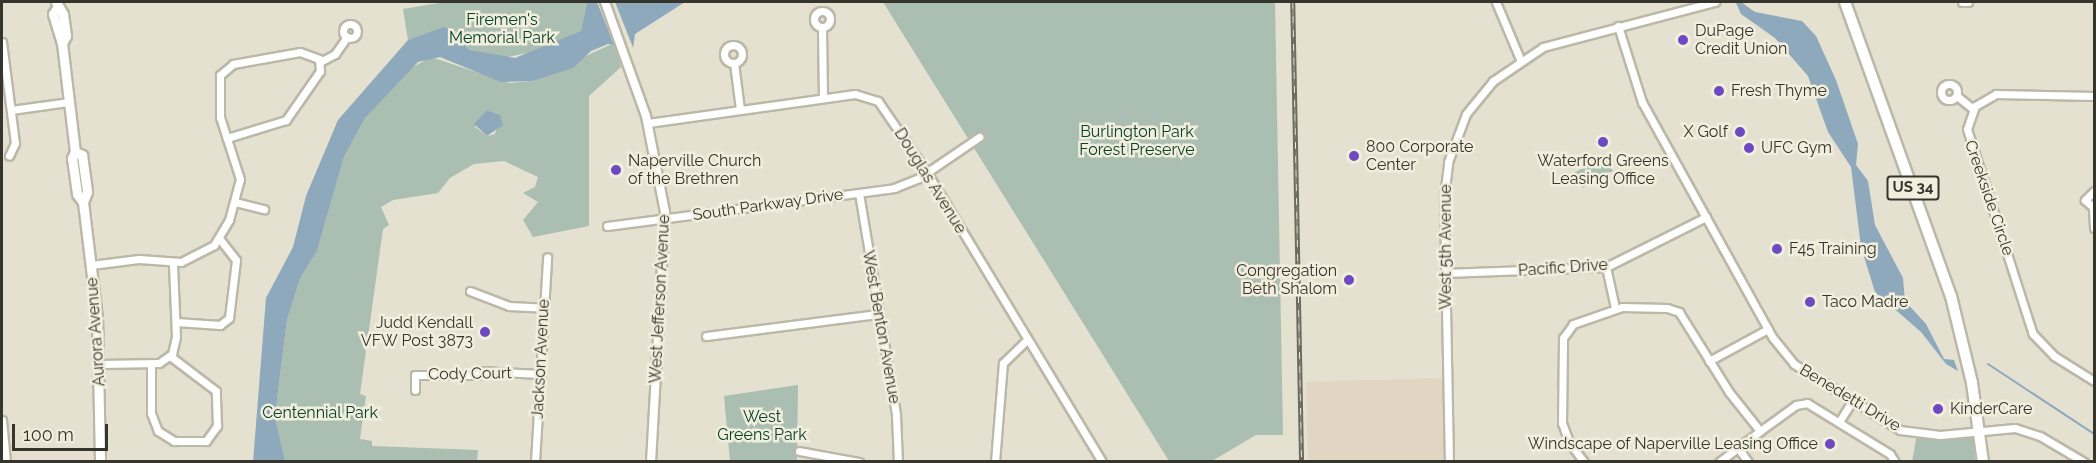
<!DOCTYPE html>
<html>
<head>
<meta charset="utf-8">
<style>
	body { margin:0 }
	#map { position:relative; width:2096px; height:463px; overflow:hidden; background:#e4e1d0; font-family:Raleway,sans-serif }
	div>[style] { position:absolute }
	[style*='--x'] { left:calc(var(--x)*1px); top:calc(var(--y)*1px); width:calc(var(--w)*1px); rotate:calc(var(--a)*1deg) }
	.industrial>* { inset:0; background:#e2d5c1 }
	.green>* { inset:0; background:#aabeb2 }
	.water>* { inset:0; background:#8ea8bc }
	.pier>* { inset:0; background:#e4e1d0 }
	.stream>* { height:2px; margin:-1px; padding:0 1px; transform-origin:1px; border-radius:1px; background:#8ea8bc }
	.roads { filter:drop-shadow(2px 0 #bcb8a8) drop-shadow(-2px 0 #bcb8a8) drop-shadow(0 2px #bcb8a8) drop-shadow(0 -2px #bcb8a8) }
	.minor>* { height:7px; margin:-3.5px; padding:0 3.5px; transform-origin:3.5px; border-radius:3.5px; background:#fff }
	.minor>.ring { margin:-3.5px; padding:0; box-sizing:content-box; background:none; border:7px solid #fff; border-radius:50% }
	.tertiary>* { height:8px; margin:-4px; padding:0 4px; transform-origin:4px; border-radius:4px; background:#fff }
	.secondary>* { height:9px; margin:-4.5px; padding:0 4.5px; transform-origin:4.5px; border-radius:4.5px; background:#fff }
	.primary>* { height:10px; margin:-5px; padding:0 5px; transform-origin:5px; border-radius:5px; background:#fff }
	.rail>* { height:4.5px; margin-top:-2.25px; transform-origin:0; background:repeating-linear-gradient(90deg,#f2eedd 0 7px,#6c6b61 0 14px); box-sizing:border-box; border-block:2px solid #6c6b61 }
	.dots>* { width:16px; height:16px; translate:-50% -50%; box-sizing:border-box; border:3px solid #f2eedd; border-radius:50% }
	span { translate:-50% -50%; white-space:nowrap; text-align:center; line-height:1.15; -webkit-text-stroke:5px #f2eedd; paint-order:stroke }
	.shield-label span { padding:2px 4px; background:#f2eedd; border:2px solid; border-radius:4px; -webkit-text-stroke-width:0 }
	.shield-label { font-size:15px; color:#35342d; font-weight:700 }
	.park-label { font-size:16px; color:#06422a }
	.poi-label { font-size:16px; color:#35342d }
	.left { translate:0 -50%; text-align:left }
	.right { translate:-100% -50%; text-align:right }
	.street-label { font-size:16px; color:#35342d }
	.frame { position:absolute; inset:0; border:3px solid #35342d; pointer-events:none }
	.scale { position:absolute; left:12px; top:424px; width:96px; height:27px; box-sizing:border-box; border:3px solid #35342d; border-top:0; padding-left:8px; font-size:18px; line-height:21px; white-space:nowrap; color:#35342d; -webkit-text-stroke:4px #f2eedd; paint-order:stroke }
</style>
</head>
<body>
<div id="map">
	<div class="industrial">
		<div style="clip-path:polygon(1443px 378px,1444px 461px,1308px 461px,1306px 382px)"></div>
	</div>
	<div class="green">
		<div style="clip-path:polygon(445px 2px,587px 2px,581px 31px,542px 50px,503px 58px,470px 50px,464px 46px,466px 37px,449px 28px,408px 40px,403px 9px)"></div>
		<div style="clip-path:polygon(883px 2px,1275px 2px,1283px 435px,1256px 435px,1212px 461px,1169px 461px)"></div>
		<div style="clip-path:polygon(evenodd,614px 43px,621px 67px,589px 96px,589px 226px,533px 237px,523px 220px,538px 202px,523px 193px,535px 187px,538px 177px,504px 161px,474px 164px,450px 178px,438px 193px,393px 200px,381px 207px,389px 225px,383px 229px,360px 394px,366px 396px,360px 439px,372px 441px,372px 446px,478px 450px,477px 461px,285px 461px,275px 416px,287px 320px,300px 279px,317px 251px,344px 157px,365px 118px,404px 72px,431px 57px,509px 83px,532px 81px,614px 43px,487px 110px,500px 115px,495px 134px,487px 136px,475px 127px,487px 110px)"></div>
		<div style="clip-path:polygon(1605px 156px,1613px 171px,1583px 188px,1574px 173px)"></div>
		<div style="clip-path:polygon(798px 385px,797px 461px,730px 461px,724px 396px)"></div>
		<div style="clip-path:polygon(1972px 431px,1975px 461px,1912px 462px,1917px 434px)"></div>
	</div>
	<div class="water">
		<div style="clip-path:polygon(587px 2px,685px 2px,635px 34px,633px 48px,608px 44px,591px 51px,573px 68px,532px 81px,501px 82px,440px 57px,418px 62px,365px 118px,344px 157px,317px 251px,300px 279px,287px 320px,275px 416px,285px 461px,253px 462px,266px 298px,293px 247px,306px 196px,338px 120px,408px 40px,444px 27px,466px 37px,465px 46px,470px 50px,515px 58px,581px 31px)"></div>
		<div style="clip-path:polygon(1741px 2px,1755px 12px,1802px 21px,1816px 36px,1836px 80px,1858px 144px,1856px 165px,1868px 181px,1875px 225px,1903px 278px,1905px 301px,1926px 324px,1944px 359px,1954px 360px,1958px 371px,1946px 364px,1921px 332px,1875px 292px,1861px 247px,1851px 167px,1828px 132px,1808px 76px,1775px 38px,1741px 14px,1736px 3px)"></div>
		<div style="clip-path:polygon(487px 110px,500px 115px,503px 125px,487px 136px,474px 124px)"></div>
	</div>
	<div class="pier">
		<div style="clip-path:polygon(597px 2px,615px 2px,634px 50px,615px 47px)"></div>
	</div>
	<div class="stream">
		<div style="--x:1988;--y:364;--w:127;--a:33.4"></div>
	</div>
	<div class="roads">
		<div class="minor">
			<div style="--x:1496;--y:2;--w:62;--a:67.2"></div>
			<div style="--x:1962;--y:2;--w:6;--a:0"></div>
			<div class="ring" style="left:814px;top:11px;width:9px;height:9px"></div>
			<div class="ring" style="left:343px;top:24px;width:7px;height:7px"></div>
			<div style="--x:1618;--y:26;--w:80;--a:72.5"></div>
			<div style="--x:1642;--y:102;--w:270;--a:61"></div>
			<div style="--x:1773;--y:338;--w:33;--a:51"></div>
			<div style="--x:1794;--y:364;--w:125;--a:31.9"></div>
			<div style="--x:1900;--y:430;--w:40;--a:7.1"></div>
			<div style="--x:1940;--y:435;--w:75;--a:-5.3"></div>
			<div style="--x:2015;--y:428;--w:26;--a:18"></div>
			<div style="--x:2040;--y:436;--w:51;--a:30.6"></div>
			<div style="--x:822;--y:27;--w:71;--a:89.2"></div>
			<div style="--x:2;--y:42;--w:102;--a:82.7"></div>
			<div style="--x:15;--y:143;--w:14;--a:115"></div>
			<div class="ring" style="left:724px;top:45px;width:11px;height:11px"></div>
			<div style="--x:320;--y:62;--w:17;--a:-28"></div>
			<div style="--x:335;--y:54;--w:21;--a:-55"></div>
			<div style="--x:734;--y:63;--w:46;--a:82.6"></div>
			<div class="ring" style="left:1941px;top:84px;width:9px;height:9px"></div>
			<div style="--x:1957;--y:96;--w:21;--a:39"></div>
			<div style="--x:2094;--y:96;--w:98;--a:-178.8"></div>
			<div style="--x:1996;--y:94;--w:24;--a:150"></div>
			<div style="--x:1975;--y:106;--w:24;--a:109"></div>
			<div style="--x:1967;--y:129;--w:215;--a:72.2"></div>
			<div style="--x:2033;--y:334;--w:30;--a:46"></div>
			<div style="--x:2054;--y:356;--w:47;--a:32"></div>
			<div style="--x:11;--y:110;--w:59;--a:-7.9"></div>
			<div style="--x:648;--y:123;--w:209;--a:-8"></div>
			<div style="--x:855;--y:94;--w:24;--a:17"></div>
			<div style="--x:878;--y:101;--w:85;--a:55.6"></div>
			<div style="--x:926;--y:171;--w:340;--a:58.8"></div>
			<div style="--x:2094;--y:191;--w:13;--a:135"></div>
			<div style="--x:2085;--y:200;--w:12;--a:42"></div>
			<div style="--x:859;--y:193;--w:225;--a:80.5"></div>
			<div style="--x:896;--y:415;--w:47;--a:87.6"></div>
			<div style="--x:235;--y:202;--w:30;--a:14"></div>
			<div style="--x:2093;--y:208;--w:20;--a:87"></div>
			<div style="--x:607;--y:226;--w:290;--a:-7.5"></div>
			<div style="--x:894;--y:188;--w:27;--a:-22"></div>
			<div style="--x:919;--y:178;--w:73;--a:-34.3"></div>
			<div style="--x:91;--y:265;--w:48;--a:-7.1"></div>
			<div style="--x:139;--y:259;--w:42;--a:4.1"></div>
			<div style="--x:181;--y:262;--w:37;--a:-27"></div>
			<div style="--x:214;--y:245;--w:29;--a:-59"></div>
			<div style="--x:229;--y:220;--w:42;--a:-75"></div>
			<div style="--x:240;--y:179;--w:65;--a:-107.9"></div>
			<div style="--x:220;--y:117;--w:42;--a:-90"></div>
			<div style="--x:220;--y:75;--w:17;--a:-40"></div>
			<div style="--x:233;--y:64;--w:68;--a:-10.2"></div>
			<div style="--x:300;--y:52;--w:20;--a:20"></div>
			<div style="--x:319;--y:59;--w:12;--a:85"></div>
			<div style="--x:320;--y:71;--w:60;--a:124.8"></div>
			<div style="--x:286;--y:120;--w:62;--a:163"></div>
			<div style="--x:1606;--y:267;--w:42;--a:77.6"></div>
			<div style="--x:1445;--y:273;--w:161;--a:-2.1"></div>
			<div style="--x:1606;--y:267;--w:112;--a:-26.6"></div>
			<div style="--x:470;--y:291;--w:42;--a:21"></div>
			<div style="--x:509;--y:306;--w:35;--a:3"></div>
			<div style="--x:176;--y:322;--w:44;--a:3.9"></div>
			<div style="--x:220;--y:325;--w:11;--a:-38"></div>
			<div style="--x:229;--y:318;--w:58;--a:-83.1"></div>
			<div style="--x:236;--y:260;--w:28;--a:-128"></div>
			<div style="--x:706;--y:336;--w:173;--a:-7.3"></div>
			<div style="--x:1709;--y:361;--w:67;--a:-28.5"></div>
			<div style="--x:100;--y:364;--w:59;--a:-1"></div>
			<div style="--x:159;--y:363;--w:16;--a:-35"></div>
			<div style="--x:172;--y:354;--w:18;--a:-77"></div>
			<div style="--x:176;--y:336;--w:73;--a:-92.4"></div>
			<div style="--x:151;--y:364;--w:49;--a:90"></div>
			<div style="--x:151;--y:413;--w:19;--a:69"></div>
			<div style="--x:158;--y:431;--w:19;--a:32"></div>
			<div style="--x:174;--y:441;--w:32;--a:0"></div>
			<div style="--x:206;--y:441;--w:19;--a:-54"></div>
			<div style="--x:217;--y:426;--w:35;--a:-92"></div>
			<div style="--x:216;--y:391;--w:58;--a:-142.7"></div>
			<div style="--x:415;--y:390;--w:15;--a:-90"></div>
			<div style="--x:415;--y:375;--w:62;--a:0"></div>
			<div style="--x:477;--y:375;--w:5;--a:-53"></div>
			<div style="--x:480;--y:371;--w:61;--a:2.8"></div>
			<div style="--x:2;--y:420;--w:42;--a:84.6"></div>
			<div style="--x:1839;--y:422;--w:22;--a:-58"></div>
			<div style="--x:1760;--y:431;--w:44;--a:-35.8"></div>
			<div style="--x:1796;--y:405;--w:11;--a:-10"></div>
			<div style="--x:1807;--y:403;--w:97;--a:31.6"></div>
			<div style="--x:1890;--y:454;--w:9;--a:58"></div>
			<div style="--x:1738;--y:448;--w:17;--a:54"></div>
			<div style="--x:799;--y:451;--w:61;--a:10.4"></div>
			<div style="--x:535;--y:462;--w:205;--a:-86.6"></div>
			<div style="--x:995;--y:462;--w:99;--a:-85.4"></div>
			<div style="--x:1003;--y:363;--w:33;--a:-44"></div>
			<div style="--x:1449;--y:462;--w:265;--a:-91.1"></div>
			<div style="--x:1444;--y:197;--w:35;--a:-83"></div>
			<div style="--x:1448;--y:162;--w:51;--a:-69.4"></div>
			<div style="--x:1466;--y:114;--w:43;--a:-50.7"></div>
			<div style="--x:1493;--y:81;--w:60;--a:-34.2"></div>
			<div style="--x:1543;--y:47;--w:178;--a:-14.7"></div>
			<div style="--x:1584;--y:462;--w:25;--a:-127"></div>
			<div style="--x:1569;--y:442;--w:20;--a:-110"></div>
			<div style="--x:1562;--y:423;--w:85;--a:-89.3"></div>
			<div style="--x:1563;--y:338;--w:17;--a:-54"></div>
			<div style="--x:1573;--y:324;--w:52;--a:-19.1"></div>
			<div style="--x:1622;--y:307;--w:45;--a:1.3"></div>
			<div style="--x:1667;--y:308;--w:13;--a:18"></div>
			<div style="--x:1679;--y:312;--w:94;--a:58"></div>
			<div style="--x:1729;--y:392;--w:50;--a:51.5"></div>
			<div style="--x:1760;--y:431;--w:51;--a:142.9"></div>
		</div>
		<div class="tertiary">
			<div style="--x:605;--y:2;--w:121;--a:70.2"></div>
			<div style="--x:646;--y:116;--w:98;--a:78.8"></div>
			<div style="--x:665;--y:212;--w:250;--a:93.2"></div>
		</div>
		<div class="secondary">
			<div style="--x:56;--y:2;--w:14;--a:60"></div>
			<div style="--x:63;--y:14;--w:22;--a:82"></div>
			<div style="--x:66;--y:36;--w:8;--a:120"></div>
			<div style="--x:57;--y:8;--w:7;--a:124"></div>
			<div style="--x:53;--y:14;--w:30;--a:73"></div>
			<div style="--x:62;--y:43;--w:110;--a:83.2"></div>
			<div style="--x:75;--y:152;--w:7;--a:117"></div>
			<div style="--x:72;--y:158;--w:36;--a:82"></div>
			<div style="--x:77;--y:194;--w:10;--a:53"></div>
			<div style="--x:75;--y:152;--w:8;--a:23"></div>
			<div style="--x:82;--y:155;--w:37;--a:82"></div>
			<div style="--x:87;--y:192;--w:11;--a:112"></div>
			<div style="--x:83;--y:202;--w:116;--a:83.1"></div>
			<div style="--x:97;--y:317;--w:145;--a:88.8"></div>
		</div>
		<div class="primary">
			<div style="--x:1845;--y:2;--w:313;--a:70.2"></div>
			<div style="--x:1951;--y:296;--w:89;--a:76.4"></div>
			<div style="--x:1972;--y:383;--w:80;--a:82.1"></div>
		</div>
	</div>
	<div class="rail">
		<div style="--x:1293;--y:2;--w:460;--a:88.9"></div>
	</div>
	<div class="dots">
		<div style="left:1683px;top:40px;background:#6d49c2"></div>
		<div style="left:1719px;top:91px;background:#6d49c2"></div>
		<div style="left:1740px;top:132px;background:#6d49c2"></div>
		<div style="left:1603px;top:142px;background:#6d49c2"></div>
		<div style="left:1749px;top:148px;background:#6d49c2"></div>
		<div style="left:1354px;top:156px;background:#6d49c2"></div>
		<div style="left:616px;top:170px;background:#6d49c2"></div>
		<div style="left:1777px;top:249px;background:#6d49c2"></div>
		<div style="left:1349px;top:280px;background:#6d49c2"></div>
		<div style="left:1810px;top:302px;background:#6d49c2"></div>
		<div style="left:485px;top:332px;background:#6d49c2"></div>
		<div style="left:1938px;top:409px;background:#6d49c2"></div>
		<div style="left:1830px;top:444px;background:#6d49c2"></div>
	</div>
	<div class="shield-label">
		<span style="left:1913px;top:188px">US 34</span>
	</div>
	<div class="park-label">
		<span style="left:502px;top:29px">Firemen's<br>Memorial Park</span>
		<span style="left:1137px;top:141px">Burlington Park<br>Forest Preserve</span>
		<span style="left:320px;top:413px">Centennial Park</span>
		<span style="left:762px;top:426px">West<br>Greens Park</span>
	</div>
	<div class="poi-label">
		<span class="left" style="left:1695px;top:40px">DuPage<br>Credit Union</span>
		<span class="left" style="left:1731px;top:91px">Fresh Thyme</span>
		<span class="right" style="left:1728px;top:132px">X Golf</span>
		<span class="left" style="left:1366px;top:156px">800 Corporate<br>Center</span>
		<span class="left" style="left:1761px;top:148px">UFC Gym</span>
		<span class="left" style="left:628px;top:170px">Naperville Church<br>of the Brethren</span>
		<span style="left:1603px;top:170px">Waterford Greens<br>Leasing Office</span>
		<span class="left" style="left:1789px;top:249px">F45 Training</span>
		<span class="right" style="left:1337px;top:280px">Congregation<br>Beth Shalom</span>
		<span class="left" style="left:1822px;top:302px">Taco Madre</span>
		<span class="right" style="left:473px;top:332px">Judd Kendall<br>VFW Post 3873</span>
		<span class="left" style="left:1950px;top:409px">KinderCare</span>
		<span class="right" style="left:1818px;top:444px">Windscape of Naperville Leasing Office</span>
	</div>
	<div class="street-label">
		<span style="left:930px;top:181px;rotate:58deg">Douglas Avenue</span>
		<span style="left:1989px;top:198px;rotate:71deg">Creekside Circle</span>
		<span style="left:768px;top:205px;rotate:-8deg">South Parkway Drive</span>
		<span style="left:1446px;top:247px;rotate:-90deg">West 5th Avenue</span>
		<span style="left:1563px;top:268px;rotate:-4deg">Pacific Drive</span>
		<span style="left:660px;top:299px;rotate:-87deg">West Jefferson Avenue</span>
		<span style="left:881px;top:327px;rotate:80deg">West Benton Avenue</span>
		<span style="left:96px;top:332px;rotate:-94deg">Aurora Avenue</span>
		<span style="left:541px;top:359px;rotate:-87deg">Jackson Avenue</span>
		<span style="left:470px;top:374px;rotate:-1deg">Cody Court</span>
		<span style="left:1850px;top:398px;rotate:31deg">Benedetti Drive</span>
	</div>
	<div class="frame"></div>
	<div class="scale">100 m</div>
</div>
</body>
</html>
